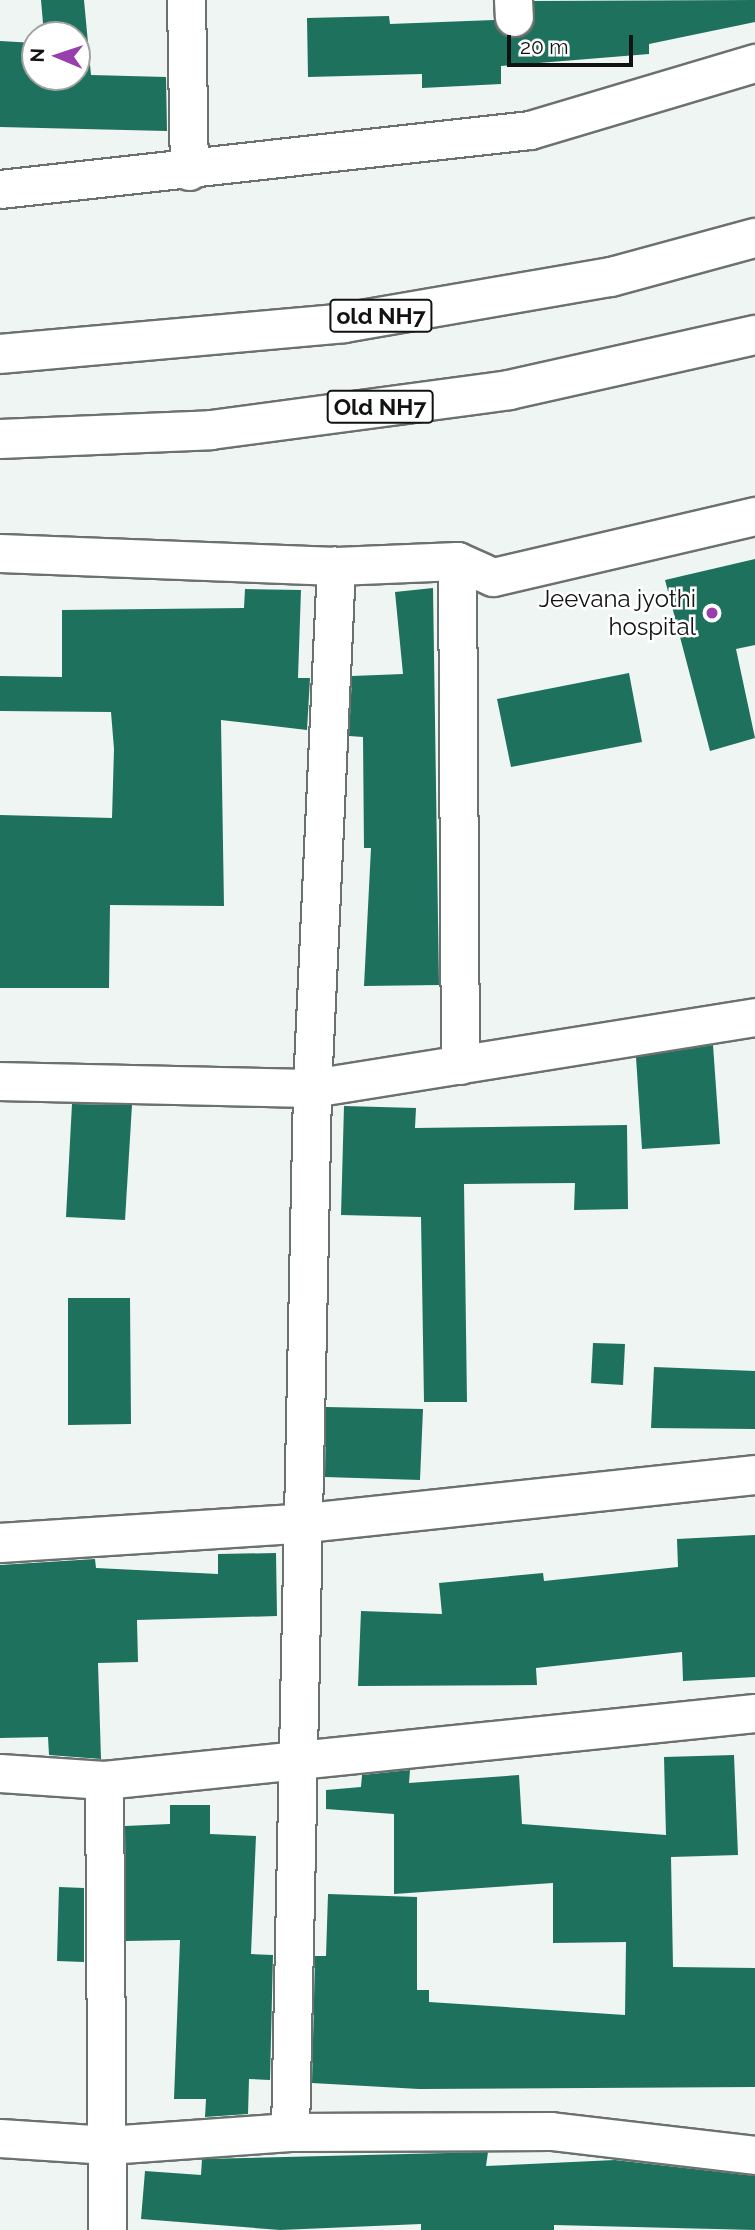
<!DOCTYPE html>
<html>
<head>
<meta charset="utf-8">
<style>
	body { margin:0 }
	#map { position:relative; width:755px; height:2230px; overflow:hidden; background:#eef5f2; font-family:Raleway,sans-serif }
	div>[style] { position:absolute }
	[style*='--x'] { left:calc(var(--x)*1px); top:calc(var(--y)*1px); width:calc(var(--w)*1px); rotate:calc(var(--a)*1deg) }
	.building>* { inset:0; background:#1e715d }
	.roads { filter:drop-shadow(2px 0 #6b716f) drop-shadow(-2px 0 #6b716f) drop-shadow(0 2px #6b716f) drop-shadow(0 -2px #6b716f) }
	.minor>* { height:37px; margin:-18.5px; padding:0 18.5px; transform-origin:18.5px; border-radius:18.5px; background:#fff }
	.tertiary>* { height:38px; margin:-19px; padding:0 19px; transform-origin:19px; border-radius:19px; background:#fff }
	.primary>* { height:38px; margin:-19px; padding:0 19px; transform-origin:19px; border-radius:19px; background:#fff }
	.dots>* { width:19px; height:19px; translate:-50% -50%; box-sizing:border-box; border:4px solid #fff; border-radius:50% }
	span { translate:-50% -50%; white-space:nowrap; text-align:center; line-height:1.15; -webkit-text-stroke:5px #fff; paint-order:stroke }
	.shield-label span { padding:2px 5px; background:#fff; border:2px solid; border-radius:5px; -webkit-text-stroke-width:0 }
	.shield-label { font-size:23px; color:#111312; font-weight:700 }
	.poi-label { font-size:24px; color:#111312 }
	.right { translate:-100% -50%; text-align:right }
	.north { position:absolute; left:21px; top:21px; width:70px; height:70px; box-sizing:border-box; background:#fff; border:2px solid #a0a1a0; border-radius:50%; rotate:272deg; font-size:19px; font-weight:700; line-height:28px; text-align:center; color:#111312 }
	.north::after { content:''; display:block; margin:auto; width:24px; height:32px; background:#993fab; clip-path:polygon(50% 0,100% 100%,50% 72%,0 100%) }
	.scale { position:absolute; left:507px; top:35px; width:126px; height:32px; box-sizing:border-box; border:4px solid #111312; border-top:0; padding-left:9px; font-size:21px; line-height:24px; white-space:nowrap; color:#111312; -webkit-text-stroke:5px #fff; paint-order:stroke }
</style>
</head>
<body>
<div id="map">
	<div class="building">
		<div style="clip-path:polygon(41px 0,84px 0,91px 75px,166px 77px,167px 131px,0 127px,0 41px,35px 43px,35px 77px,77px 77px,77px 35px,44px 35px)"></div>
		<div style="clip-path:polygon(755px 0,755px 22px,649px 44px,649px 54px,501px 66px,501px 84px,422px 88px,422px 74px,308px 77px,307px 18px,389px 16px,390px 24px,494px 20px,515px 38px,532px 27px,534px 1px)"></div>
		<div style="clip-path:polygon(755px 559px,755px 645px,736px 649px,755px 738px,710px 751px,665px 580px)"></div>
		<div style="clip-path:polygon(433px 588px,439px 985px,364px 986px,371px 848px,364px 848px,363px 737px,349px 736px,352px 676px,403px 674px,395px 592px)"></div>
		<div style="clip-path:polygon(245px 589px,301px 590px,298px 678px,310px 678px,307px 730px,221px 720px,224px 906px,110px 905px,109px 988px,0 988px,0 815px,112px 818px,114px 749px,111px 712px,0 711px,0 676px,62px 677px,62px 610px,244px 608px)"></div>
		<div style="clip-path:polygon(629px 673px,642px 742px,511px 767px,497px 699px)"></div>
		<div style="clip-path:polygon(713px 1045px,720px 1144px,642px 1149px,636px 1057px)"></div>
		<div style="clip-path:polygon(72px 1104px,132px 1105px,125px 1220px,66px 1217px)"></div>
		<div style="clip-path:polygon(344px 1106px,416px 1108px,415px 1128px,627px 1125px,628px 1209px,574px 1210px,575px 1183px,464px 1184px,467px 1402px,424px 1402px,421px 1217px,341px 1215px)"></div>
		<div style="clip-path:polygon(68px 1298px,130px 1298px,131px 1424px,68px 1425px)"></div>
		<div style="clip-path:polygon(593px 1343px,625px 1344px,623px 1385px,591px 1383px)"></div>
		<div style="clip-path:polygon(654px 1367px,755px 1371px,755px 1429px,651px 1428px)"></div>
		<div style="clip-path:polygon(326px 1407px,423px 1409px,420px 1480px,325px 1477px)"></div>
		<div style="clip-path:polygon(755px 1535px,755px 1677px,683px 1681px,682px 1652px,536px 1668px,537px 1685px,358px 1686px,361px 1611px,442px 1614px,439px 1583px,543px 1573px,544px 1581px,678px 1567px,677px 1539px)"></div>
		<div style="clip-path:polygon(276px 1553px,277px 1616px,137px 1620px,138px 1662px,98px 1663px,101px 1759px,49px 1755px,48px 1737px,0 1738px,0 1565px,95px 1559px,96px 1568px,218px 1574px,218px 1554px)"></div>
		<div style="clip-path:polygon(734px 1755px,738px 1855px,671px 1857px,673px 1967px,755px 1968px,755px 2087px,419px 2089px,312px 2083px,315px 1956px,326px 1956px,328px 1894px,417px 1897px,417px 1990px,429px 1990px,429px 2002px,625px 2015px,626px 1942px,553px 1943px,553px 1883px,394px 1894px,394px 1814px,326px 1809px,326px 1790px,361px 1787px,362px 1775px,410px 1770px,409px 1783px,519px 1775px,522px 1824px,666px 1835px,664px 1757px)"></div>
		<div style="clip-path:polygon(170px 1805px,210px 1805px,210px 1834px,256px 1836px,251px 1954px,273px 1955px,270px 2080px,249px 2079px,248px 2114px,205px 2117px,206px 2099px,174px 2099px,180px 1940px,126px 1941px,125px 1826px,170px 1824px)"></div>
		<div style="clip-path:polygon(59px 1887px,84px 1888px,84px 1962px,57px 1961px)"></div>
		<div style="clip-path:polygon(488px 2152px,486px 2166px,615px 2160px,755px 2176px,755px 2230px,554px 2225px,554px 2230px,421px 2230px,421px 2224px,280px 2230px,141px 2219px,145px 2171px,201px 2175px,202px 2159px)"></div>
	</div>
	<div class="roads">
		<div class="minor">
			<div style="--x:186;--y:0;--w:171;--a:89"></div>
			<div style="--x:513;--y:0;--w:17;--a:87"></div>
			<div style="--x:0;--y:189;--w:533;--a:-6.35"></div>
			<div style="--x:530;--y:130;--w:235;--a:-16.6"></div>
			<div style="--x:0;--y:553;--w:336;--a:2.2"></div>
			<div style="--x:336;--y:566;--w:121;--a:-2.4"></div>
			<div style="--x:457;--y:561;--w:39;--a:24"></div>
			<div style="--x:493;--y:577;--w:269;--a:-13.1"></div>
			<div style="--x:457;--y:561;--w:504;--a:89.66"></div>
			<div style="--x:0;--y:1081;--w:312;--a:1.3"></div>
			<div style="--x:312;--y:1088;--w:449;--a:-9.1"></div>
			<div style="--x:0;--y:1773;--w:104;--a:3.9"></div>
			<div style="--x:104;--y:1780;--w:654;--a:-5.88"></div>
			<div style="--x:104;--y:1780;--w:450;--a:89.6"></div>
			<div style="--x:290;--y:2132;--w:1044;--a:-88.79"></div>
			<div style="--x:312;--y:1088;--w:523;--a:-87.37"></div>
			<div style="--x:0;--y:2138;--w:108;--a:3.7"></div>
			<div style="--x:108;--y:2145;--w:182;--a:-4.1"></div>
			<div style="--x:290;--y:2132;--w:261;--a:-0.2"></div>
			<div style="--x:551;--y:2131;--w:205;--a:6.7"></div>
		</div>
		<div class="tertiary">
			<div style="--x:0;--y:1543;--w:307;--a:-3.7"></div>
			<div style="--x:306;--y:1523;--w:452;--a:-6.1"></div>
		</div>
		<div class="primary">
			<div style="--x:0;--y:354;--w:345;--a:-5.1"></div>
			<div style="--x:344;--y:323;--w:271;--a:-9.8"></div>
			<div style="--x:611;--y:277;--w:149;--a:-15.2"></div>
			<div style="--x:0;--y:439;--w:211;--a:-2.4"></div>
			<div style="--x:211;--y:430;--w:301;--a:-7.6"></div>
			<div style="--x:509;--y:390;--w:252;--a:-12.6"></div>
		</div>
	</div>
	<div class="dots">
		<div style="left:712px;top:613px;background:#993fab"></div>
	</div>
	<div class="shield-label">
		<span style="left:381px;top:316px">old NH7</span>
		<span style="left:380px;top:407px">Old NH7</span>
	</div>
	<div class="poi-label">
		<span class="right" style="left:696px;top:613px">Jeevana jyothi<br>hospital</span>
	</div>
	<div class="north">N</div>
	<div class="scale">20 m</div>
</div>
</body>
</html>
